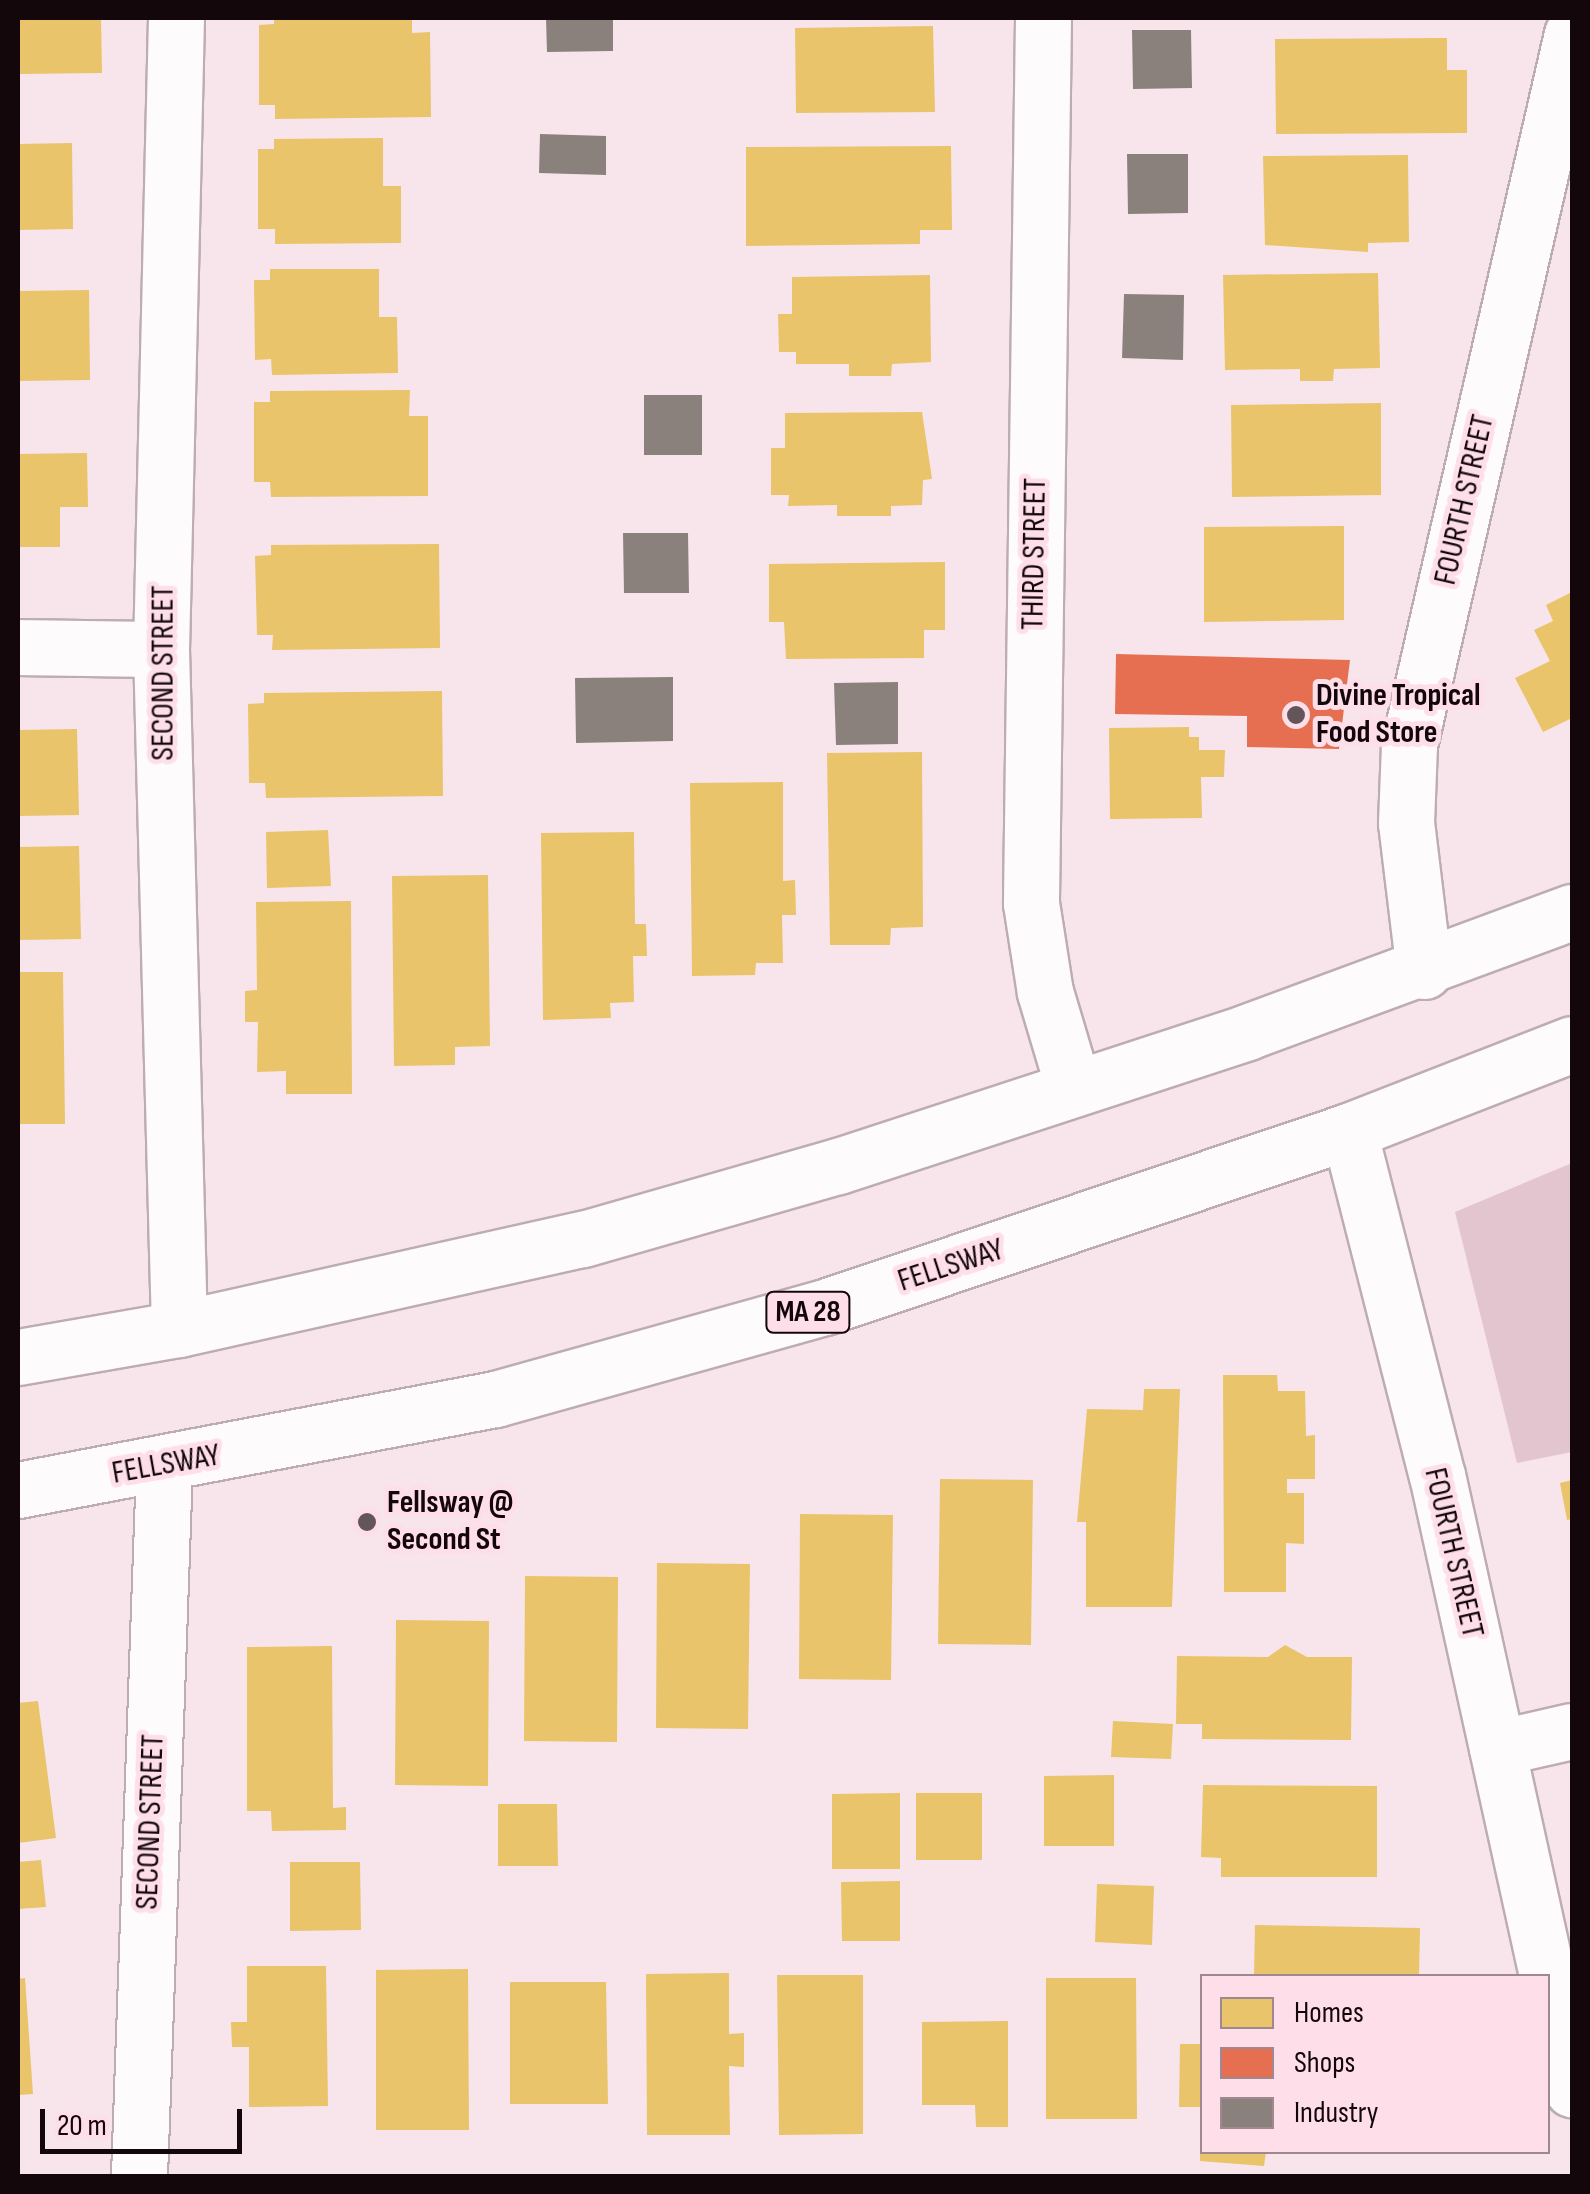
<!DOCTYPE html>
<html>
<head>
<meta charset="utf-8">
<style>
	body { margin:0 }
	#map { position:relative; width:1590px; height:2194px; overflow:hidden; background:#f7e5eb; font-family:"Sofia Sans Condensed",sans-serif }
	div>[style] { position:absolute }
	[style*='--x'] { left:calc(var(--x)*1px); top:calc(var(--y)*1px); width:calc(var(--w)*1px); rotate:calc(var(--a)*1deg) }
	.green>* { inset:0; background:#e2c5cf }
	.homes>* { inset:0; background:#e9c46a }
	.shops>* { inset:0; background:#e76f51 }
	.industry>* { inset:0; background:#8a817c }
	.roads { filter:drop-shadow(2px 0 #bdadb3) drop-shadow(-2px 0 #bdadb3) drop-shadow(0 2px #bdadb3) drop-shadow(0 -2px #bdadb3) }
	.minor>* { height:55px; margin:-27.5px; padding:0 27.5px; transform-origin:27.5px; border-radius:27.5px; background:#fefbfc }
	.major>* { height:55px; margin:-27.5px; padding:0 27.5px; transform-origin:27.5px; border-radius:27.5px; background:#fefbfc }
	.dots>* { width:28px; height:28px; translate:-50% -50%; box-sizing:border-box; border:5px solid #fedee9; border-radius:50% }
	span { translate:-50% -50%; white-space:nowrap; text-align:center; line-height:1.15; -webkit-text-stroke:10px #fedee9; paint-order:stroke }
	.shield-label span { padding:2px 8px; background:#fedee9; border:2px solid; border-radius:8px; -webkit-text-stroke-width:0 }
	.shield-label { font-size:30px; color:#13070c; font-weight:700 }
	.street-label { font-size:32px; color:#13070c }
	.poi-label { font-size:32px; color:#13070c; font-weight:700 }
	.left { translate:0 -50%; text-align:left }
	.frame { position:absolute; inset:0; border:20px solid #13070c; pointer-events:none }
	.legend { position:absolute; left:1200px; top:1974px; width:350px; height:180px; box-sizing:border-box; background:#fedee9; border:2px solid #a08891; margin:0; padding:12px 18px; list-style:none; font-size:30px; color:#13070c }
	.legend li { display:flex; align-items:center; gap:20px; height:50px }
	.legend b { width:50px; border:2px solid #a08891 }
	.scale { position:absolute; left:40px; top:2109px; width:202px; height:45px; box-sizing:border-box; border:5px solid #13070c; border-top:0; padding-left:12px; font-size:30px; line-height:35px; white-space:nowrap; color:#13070c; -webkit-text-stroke:8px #fedee9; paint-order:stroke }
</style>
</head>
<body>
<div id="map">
	<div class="green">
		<div style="clip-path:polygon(1572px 1163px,1572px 1452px,1517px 1463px,1455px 1212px)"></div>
	</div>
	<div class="homes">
		<div style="clip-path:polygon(18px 18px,101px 18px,102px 73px,18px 74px)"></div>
		<div style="clip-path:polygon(274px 18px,412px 18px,412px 33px,430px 32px,431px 117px,275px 119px,275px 105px,259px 105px,259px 25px,274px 24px)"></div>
		<div style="clip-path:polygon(933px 26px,935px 112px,796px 113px,795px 28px)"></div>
		<div style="clip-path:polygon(1447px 38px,1447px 70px,1467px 70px,1467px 133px,1276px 134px,1275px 39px)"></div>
		<div style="clip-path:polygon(383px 138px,383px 186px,401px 186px,401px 243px,275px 244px,275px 229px,258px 229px,258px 149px,274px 149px,274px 139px)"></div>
		<div style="clip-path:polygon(72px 143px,73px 229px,18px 230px,18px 144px)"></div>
		<div style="clip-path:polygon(951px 146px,952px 230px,920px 230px,920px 244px,746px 246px,746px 147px)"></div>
		<div style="clip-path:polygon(1408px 155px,1409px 242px,1368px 243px,1368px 252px,1265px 245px,1263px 156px)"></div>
		<div style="clip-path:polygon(270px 269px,379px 269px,379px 317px,397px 317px,398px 373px,272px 375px,271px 359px,255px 360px,254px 280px,270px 280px)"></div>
		<div style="clip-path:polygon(1378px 273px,1380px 368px,1334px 369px,1333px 381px,1300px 381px,1300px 369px,1225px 370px,1223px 275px)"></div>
		<div style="clip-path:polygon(930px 275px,931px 362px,892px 364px,891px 376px,849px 376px,849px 364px,796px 364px,796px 352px,779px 352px,778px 314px,792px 314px,792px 277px)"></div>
		<div style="clip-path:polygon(89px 290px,90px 380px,18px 381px,18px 291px)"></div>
		<div style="clip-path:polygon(410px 390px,409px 416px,428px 416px,428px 496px,271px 497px,270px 482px,254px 482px,254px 402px,270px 402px,270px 391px)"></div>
		<div style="clip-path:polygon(1381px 403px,1381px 495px,1232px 497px,1231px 405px)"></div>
		<div style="clip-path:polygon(922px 412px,932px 479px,923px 480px,922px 505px,891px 506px,891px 516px,837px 516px,837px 505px,788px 506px,789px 495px,771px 495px,771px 448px,785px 448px,785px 413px)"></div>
		<div style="clip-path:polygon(87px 453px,88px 507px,60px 507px,60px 547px,18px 547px,18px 454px)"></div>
		<div style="clip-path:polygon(1344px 526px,1344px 620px,1204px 622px,1204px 527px)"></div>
		<div style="clip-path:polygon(439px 544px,440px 648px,272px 650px,273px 635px,257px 635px,255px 556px,271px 555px,271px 545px)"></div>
		<div style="clip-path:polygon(945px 562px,945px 630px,924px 630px,924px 658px,786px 659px,784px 622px,769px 622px,769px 564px)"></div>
		<div style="clip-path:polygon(1572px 592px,1572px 718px,1543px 732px,1515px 678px,1550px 661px,1534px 630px,1553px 621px,1546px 605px)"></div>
		<div style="clip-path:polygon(442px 691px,443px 796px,266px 798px,265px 783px,249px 783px,248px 704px,264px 703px,264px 693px)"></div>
		<div style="clip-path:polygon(1189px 727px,1189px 737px,1199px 737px,1199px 750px,1225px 750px,1224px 777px,1201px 777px,1202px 818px,1110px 819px,1109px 728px)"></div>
		<div style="clip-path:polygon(77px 729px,79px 815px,18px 816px,18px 730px)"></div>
		<div style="clip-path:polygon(922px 752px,923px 927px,891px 928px,890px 945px,830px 945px,827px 753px)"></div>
		<div style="clip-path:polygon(783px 782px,783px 881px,795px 880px,796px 915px,782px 915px,783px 963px,756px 963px,755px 975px,692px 976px,690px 783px)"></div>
		<div style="clip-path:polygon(328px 830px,331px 886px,267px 888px,266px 832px)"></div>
		<div style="clip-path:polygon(634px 832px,635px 924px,646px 924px,647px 956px,633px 956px,634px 1002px,610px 1003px,611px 1018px,543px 1020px,541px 833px)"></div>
		<div style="clip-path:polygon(79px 846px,81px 939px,18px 940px,18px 847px)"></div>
		<div style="clip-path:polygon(488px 875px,490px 1046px,455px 1047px,455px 1065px,394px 1066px,392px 876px)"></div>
		<div style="clip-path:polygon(351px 901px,352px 1094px,286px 1094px,286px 1071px,257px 1072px,258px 1022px,245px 1022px,245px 991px,257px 990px,256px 902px)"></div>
		<div style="clip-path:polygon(18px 972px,63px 972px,65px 1124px,18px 1124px)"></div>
		<div style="clip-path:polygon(1223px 1375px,1277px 1375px,1278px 1391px,1305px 1391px,1306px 1436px,1315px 1435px,1315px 1479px,1287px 1479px,1287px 1493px,1304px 1493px,1304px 1544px,1286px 1543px,1286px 1592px,1224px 1592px)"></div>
		<div style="clip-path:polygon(1144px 1389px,1180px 1389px,1172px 1607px,1086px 1607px,1086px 1522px,1077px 1522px,1087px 1409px,1143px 1410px)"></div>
		<div style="clip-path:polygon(940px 1479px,1033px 1480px,1031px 1645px,938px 1644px)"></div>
		<div style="clip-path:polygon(1572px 1480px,1572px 1519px,1567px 1520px,1560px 1483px)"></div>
		<div style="clip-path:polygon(800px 1514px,893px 1515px,891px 1680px,799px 1679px)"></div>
		<div style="clip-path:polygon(657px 1563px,750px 1564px,748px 1729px,656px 1728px)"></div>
		<div style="clip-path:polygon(525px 1576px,618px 1577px,617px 1742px,524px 1741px)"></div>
		<div style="clip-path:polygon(396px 1620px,489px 1621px,488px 1786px,395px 1785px)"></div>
		<div style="clip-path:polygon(1285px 1645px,1307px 1657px,1352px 1657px,1351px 1740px,1202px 1739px,1202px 1724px,1176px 1724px,1177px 1656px,1268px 1657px)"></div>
		<div style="clip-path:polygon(332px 1646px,333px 1808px,346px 1807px,346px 1830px,272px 1831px,271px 1811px,247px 1811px,247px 1647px)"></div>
		<div style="clip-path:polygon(38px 1701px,56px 1838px,18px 1843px,18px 1703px)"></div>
		<div style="clip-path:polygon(1113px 1721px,1173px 1724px,1171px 1759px,1111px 1757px)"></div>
		<div style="clip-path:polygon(1114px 1775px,1114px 1846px,1044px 1846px,1044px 1776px)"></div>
		<div style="clip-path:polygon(1203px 1785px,1377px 1786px,1377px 1877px,1221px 1877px,1221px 1858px,1201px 1857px)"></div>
		<div style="clip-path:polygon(900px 1793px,900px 1869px,832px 1869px,832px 1794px)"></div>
		<div style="clip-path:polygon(916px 1793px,982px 1793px,982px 1860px,916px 1860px)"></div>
		<div style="clip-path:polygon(498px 1804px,557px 1804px,558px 1866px,498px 1866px)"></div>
		<div style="clip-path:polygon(41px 1860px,46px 1907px,18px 1909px,18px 1862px)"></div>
		<div style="clip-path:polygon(290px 1862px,360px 1862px,361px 1930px,290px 1931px)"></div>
		<div style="clip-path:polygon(900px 1881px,900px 1941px,842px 1941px,841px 1882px)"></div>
		<div style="clip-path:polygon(1097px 1884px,1154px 1886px,1152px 1945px,1095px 1942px)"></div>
		<div style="clip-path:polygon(1255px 1925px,1420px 1928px,1419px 1976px,1254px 1976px)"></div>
		<div style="clip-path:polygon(247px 1966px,326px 1966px,328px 2106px,249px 2107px,249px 2047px,232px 2047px,231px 2022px,247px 2022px)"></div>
		<div style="clip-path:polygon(468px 1969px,469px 2130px,376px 2130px,376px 1970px)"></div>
		<div style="clip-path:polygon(729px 1973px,729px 2034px,744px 2033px,744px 2067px,729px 2066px,730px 2135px,647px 2135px,646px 1974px)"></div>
		<div style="clip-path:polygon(777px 1975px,863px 1975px,863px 2134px,779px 2135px)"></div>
		<div style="clip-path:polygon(25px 1978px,33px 2094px,18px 2095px,18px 1979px)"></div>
		<div style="clip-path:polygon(1046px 1978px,1136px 1978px,1137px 2119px,1046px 2119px)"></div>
		<div style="clip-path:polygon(510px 1982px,606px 1982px,608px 2104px,510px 2104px)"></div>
		<div style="clip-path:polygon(1008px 2021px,1008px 2127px,976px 2127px,975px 2105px,922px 2105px,922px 2022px)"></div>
		<div style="clip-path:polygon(1180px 2044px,1202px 2044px,1202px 2107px,1179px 2107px)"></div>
		<div style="clip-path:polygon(1200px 2152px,1266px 2152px,1264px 2166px,1200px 2161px)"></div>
	</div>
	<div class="shops">
		<div style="clip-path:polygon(1116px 654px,1350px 660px,1339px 749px,1247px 747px,1247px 716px,1115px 714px)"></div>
	</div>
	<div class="industry">
		<div style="clip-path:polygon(546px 18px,613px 18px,613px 51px,547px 52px)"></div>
		<div style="clip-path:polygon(1132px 30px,1191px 30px,1192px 88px,1133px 89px)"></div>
		<div style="clip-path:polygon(540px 134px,606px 136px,606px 175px,539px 173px)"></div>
		<div style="clip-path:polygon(1127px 154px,1188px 154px,1188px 213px,1128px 214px)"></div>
		<div style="clip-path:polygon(1124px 294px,1184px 295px,1183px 360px,1122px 358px)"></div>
		<div style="clip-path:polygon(644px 395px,702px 395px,702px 455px,644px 455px)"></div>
		<div style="clip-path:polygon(623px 533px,688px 533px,689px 593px,624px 593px)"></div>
		<div style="clip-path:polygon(673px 677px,673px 741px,576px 743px,575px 678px)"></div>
		<div style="clip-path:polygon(898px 682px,898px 744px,836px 745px,834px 683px)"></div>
	</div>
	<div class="roads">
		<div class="minor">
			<div style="--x:176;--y:18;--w:631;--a:91.36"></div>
			<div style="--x:161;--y:649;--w:680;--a:88.48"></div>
			<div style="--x:1043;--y:18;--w:885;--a:90.78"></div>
			<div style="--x:1031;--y:903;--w:90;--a:81.1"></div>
			<div style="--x:1045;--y:992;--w:98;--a:73.4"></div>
			<div style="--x:18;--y:647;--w:143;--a:0.8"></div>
			<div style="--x:1424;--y:971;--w:149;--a:-96.9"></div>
			<div style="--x:1406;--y:823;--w:78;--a:-87.8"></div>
			<div style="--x:1409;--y:745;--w:729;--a:-77.09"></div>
			<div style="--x:1349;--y:1131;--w:355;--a:75.7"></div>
			<div style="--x:1437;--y:1475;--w:629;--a:77.6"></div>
			<div style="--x:1497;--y:1748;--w:77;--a:-12.8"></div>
			<div style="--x:139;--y:2176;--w:709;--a:-87.98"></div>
		</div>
		<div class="major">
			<div style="--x:18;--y:1357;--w:163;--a:-9.9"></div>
			<div style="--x:179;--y:1329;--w:414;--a:-12.6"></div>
			<div style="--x:583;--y:1239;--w:265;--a:-16"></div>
			<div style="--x:838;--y:1166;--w:430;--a:-18.1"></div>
			<div style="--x:1247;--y:1032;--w:346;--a:-20.3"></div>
			<div style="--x:18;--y:1490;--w:486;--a:-10.8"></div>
			<div style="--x:495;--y:1399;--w:343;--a:-15.6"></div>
			<div style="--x:825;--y:1307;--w:553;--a:-18.57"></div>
			<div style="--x:1349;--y:1131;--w:239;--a:-21.3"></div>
		</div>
	</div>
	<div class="dots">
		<div style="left:1296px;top:715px;background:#63555a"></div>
		<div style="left:367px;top:1522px;background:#63555a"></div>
	</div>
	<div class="shield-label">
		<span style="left:808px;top:1312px">MA 28</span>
	</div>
	<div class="street-label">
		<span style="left:1465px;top:500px;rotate:-77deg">FOURTH STREET</span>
		<span style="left:1035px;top:554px;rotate:-89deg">THIRD STREET</span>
		<span style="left:164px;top:673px;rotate:-90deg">SECOND STREET</span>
		<span style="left:951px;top:1266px;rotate:-18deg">FELLSWAY</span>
		<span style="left:166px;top:1465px;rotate:-10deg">FELLSWAY</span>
		<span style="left:1453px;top:1553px;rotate:77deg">FOURTH STREET</span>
		<span style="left:151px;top:1822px;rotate:-88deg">SECOND STREET</span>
	</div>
	<div class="poi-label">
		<span class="left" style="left:1316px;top:715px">Divine Tropical<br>Food Store</span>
		<span class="left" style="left:387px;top:1522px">Fellsway @<br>Second St</span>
	</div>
	<div class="frame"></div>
	<ul class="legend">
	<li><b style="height:28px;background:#e9c46a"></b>Homes</li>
	<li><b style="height:28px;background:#e76f51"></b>Shops</li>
	<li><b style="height:28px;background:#8a817c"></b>Industry</li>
	</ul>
	<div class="scale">20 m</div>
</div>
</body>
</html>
